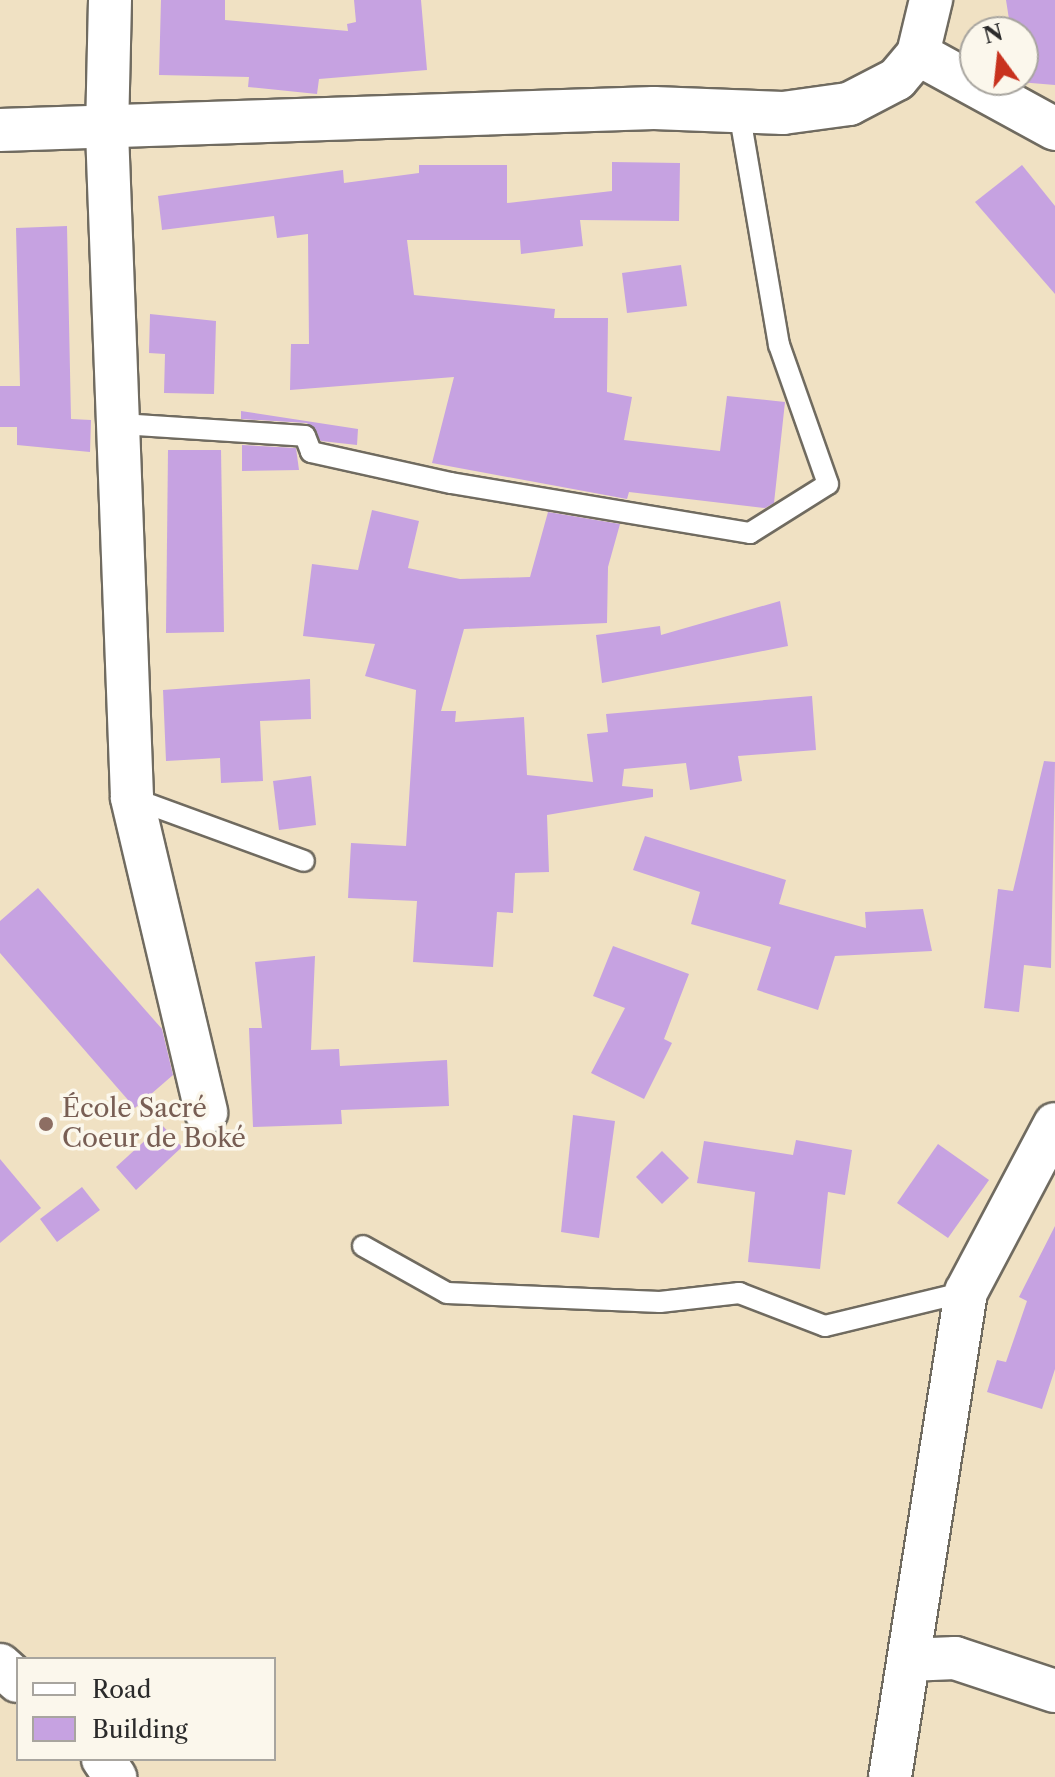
<!DOCTYPE html>
<html>
<head>
<meta charset="utf-8">
<style>
	body { margin:0 }
	#map { position:relative; width:1055px; height:1777px; overflow:hidden; background:#f0e1c3; font-family:"Libre Caslon Text",serif }
	div>[style] { position:absolute }
	[style*='--x'] { left:calc(var(--x)*1px); top:calc(var(--y)*1px); width:calc(var(--w)*1px); rotate:calc(var(--a)*1deg) }
	.building>* { inset:0; background:#c6a2e1 }
	.roads { filter:drop-shadow(2px 0 #706b60) drop-shadow(-2px 0 #706b60) drop-shadow(0 2px #706b60) drop-shadow(0 -2px #706b60) }
	.service>* { height:20px; margin:-10px; padding:0 10px; transform-origin:10px; border-radius:10px; background:#fff }
	.minor>* { height:42px; margin:-21px; padding:0 21px; transform-origin:21px; border-radius:21px; background:#fff }
	.dots>* { width:22px; height:22px; translate:-50% -50%; box-sizing:border-box; border:4px solid #fbf7ec; border-radius:50% }
	span { translate:-50% -50%; white-space:nowrap; text-align:center; line-height:1.15; -webkit-text-stroke:7px #fbf7ec; paint-order:stroke }
	.education-label { font-size:26px; color:#785e54 }
	.left { translate:0 -50%; text-align:left }
	.legend { position:absolute; left:16px; top:1657px; width:260px; height:104px; box-sizing:border-box; background:#fbf7ec; border:2px solid #a8a59f; margin:0; padding:10px 14px; list-style:none; font-size:24px; color:#2b2b2b }
	.legend li { display:flex; align-items:center; gap:16px; height:40px }
	.legend b { width:40px; border:2px solid #a8a59f }
	.north { position:absolute; left:959px; top:16px; width:80px; height:80px; box-sizing:border-box; background:#fbf7ec; border:2px solid #a8a59f; border-radius:50%; rotate:345deg; font-size:22px; font-weight:700; line-height:32px; text-align:center; color:#2b2b2b }
	.north::after { content:''; display:block; margin:auto; width:28px; height:36px; background:#c8321e; clip-path:polygon(50% 0,100% 100%,50% 72%,0 100%) }
</style>
</head>
<body>
<div id="map">
	<div class="building">
		<div style="clip-path:polygon(161px 0,225px 0,225px 20px,348px 31px,347px 24px,356px 22px,354px 0,421px 0,427px 70px,319px 79px,317px 94px,248px 87px,249px 77px,159px 75px)"></div>
		<div style="clip-path:polygon(1006px 0,1055px 0,1055px 85px,1019px 82px,1023px 32px,1011px 32px)"></div>
		<div style="clip-path:polygon(612px 162px,680px 163px,679px 221px,580px 220px,583px 246px,521px 254px,520px 240px,407px 240px,414px 295px,555px 309px,554px 318px,608px 318px,607px 392px,632px 397px,624px 440px,720px 451px,727px 396px,785px 402px,774px 503px,765px 508px,629px 492px,627px 499px,432px 463px,454px 377px,290px 390px,291px 344px,309px 344px,308px 234px,277px 238px,274px 216px,162px 230px,158px 196px,343px 170px,344px 183px,419px 173px,419px 165px,507px 165px,507px 203px,612px 191px)"></div>
		<div style="clip-path:polygon(1022px 165px,1055px 206px,1055px 294px,975px 202px)"></div>
		<div style="clip-path:polygon(67px 226px,71px 419px,91px 420px,90px 452px,17px 445px,17px 427px,0 427px,0 386px,20px 386px,16px 228px)"></div>
		<div style="clip-path:polygon(681px 265px,687px 306px,627px 313px,622px 273px)"></div>
		<div style="clip-path:polygon(150px 314px,216px 321px,214px 394px,164px 393px,165px 354px,149px 353px)"></div>
		<div style="clip-path:polygon(241px 411px,358px 429px,357px 445px,321px 441px,307px 423px,241px 419px)"></div>
		<div style="clip-path:polygon(242px 445px,296px 448px,299px 470px,242px 471px)"></div>
		<div style="clip-path:polygon(168px 450px,221px 450px,224px 632px,166px 633px)"></div>
		<div style="clip-path:polygon(372px 510px,419px 521px,408px 568px,460px 579px,530px 577px,548px 512px,620px 524px,608px 567px,607px 623px,464px 629px,441px 711px,456px 711px,455px 722px,524px 717px,527px 775px,593px 782px,587px 734px,608px 732px,606px 714px,812px 696px,816px 750px,738px 756px,742px 781px,690px 790px,686px 763px,624px 769px,622px 786px,653px 789px,653px 797px,547px 815px,549px 872px,515px 873px,513px 913px,497px 912px,493px 967px,413px 962px,417px 901px,348px 898px,351px 843px,406px 846px,416px 690px,365px 676px,375px 644px,303px 636px,312px 564px,358px 570px)"></div>
		<div style="clip-path:polygon(780px 601px,788px 646px,602px 683px,596px 635px,660px 626px,661px 635px)"></div>
		<div style="clip-path:polygon(310px 679px,311px 719px,260px 721px,263px 781px,221px 783px,220px 758px,166px 761px,163px 690px)"></div>
		<div style="clip-path:polygon(1044px 761px,1055px 762px,1051px 968px,1024px 965px,1019px 1012px,984px 1008px,998px 889px,1013px 891px)"></div>
		<div style="clip-path:polygon(311px 776px,316px 825px,279px 830px,273px 781px)"></div>
		<div style="clip-path:polygon(645px 836px,786px 880px,779px 904px,866px 928px,865px 912px,923px 909px,932px 951px,835px 956px,818px 1010px,757px 990px,771px 947px,691px 924px,700px 892px,633px 870px)"></div>
		<div style="clip-path:polygon(38px 888px,162px 1029px,173px 1075px,135px 1108px,0 953px,0 921px)"></div>
		<div style="clip-path:polygon(613px 946px,689px 974px,664px 1039px,672px 1043px,644px 1099px,591px 1073px,625px 1008px,593px 996px)"></div>
		<div style="clip-path:polygon(315px 956px,311px 1050px,339px 1049px,340px 1066px,447px 1060px,449px 1106px,341px 1110px,342px 1124px,253px 1127px,249px 1028px,262px 1028px,255px 962px)"></div>
		<div style="clip-path:polygon(573px 1115px,615px 1121px,599px 1238px,561px 1232px)"></div>
		<div style="clip-path:polygon(162px 1125px,182px 1147px,136px 1190px,116px 1167px)"></div>
		<div style="clip-path:polygon(796px 1140px,852px 1150px,845px 1195px,828px 1192px,820px 1269px,748px 1262px,755px 1192px,697px 1183px,704px 1141px,793px 1155px)"></div>
		<div style="clip-path:polygon(938px 1144px,989px 1180px,948px 1238px,897px 1203px)"></div>
		<div style="clip-path:polygon(662px 1151px,689px 1178px,662px 1204px,636px 1177px)"></div>
		<div style="clip-path:polygon(0 1159px,41px 1208px,0 1243px)"></div>
		<div style="clip-path:polygon(82px 1187px,100px 1210px,57px 1242px,40px 1219px)"></div>
		<div style="clip-path:polygon(1055px 1226px,1055px 1369px,1042px 1409px,987px 1392px,997px 1360px,1006px 1362px,1027px 1301px,1019px 1297px)"></div>
	</div>
	<div class="roads">
		<div class="service">
			<div style="--x:121;--y:424;--w:184;--a:3.7"></div>
			<div style="--x:305;--y:436;--w:17;--a:69"></div>
			<div style="--x:311;--y:452;--w:143;--a:12.5"></div>
			<div style="--x:451;--y:483;--w:303;--a:9.5"></div>
			<div style="--x:750;--y:533;--w:92;--a:-32.1"></div>
			<div style="--x:828;--y:484;--w:147;--a:-109.4"></div>
			<div style="--x:779;--y:345;--w:237;--a:-99.7"></div>
			<div style="--x:132;--y:798;--w:183;--a:20.1"></div>
			<div style="--x:363;--y:1246;--w:96;--a:29.2"></div>
			<div style="--x:447;--y:1293;--w:213;--a:2.4"></div>
			<div style="--x:660;--y:1302;--w:80;--a:-6.5"></div>
			<div style="--x:739;--y:1293;--w:92;--a:21"></div>
			<div style="--x:825;--y:1326;--w:145;--a:-13.6"></div>
		</div>
		<div class="minor">
			<div style="--x:110;--y:0;--w:131;--a:91.3"></div>
			<div style="--x:107;--y:131;--w:667;--a:87.85"></div>
			<div style="--x:132;--y:798;--w:323;--a:76.7"></div>
			<div style="--x:918;--y:54;--w:56;--a:-76.5"></div>
			<div style="--x:0;--y:130;--w:654;--a:-1.93"></div>
			<div style="--x:654;--y:108;--w:129;--a:2.2"></div>
			<div style="--x:783;--y:113;--w:67;--a:-7.8"></div>
			<div style="--x:849;--y:104;--w:54;--a:-27.5"></div>
			<div style="--x:897;--y:79;--w:33;--a:-50"></div>
			<div style="--x:918;--y:54;--w:156;--a:28.7"></div>
			<div style="--x:909;--y:1660;--w:46;--a:-2.5"></div>
			<div style="--x:955;--y:1658;--w:105;--a:18.3"></div>
			<div style="--x:0;--y:1665;--w:24;--a:42"></div>
			<div style="--x:103;--y:1759;--w:22;--a:56"></div>
			<div style="--x:890;--y:1777;--w:491;--a:-81.1"></div>
			<div style="--x:966;--y:1292;--w:190;--a:-62.1"></div>
		</div>
	</div>
	<div class="dots">
		<div style="left:46px;top:1124px;background:#8d6e63"></div>
	</div>
	<div class="education-label">
		<span class="left" style="left:62px;top:1124px">École Sacré<br>Coeur de Boké</span>
	</div>
	<ul class="legend">
	<li><b style="height:10px;background:#fff"></b>Road</li>
	<li><b style="height:22px;background:#c6a2e1"></b>Building</li>
	</ul>
	<div class="north">N</div>
</div>
</body>
</html>
